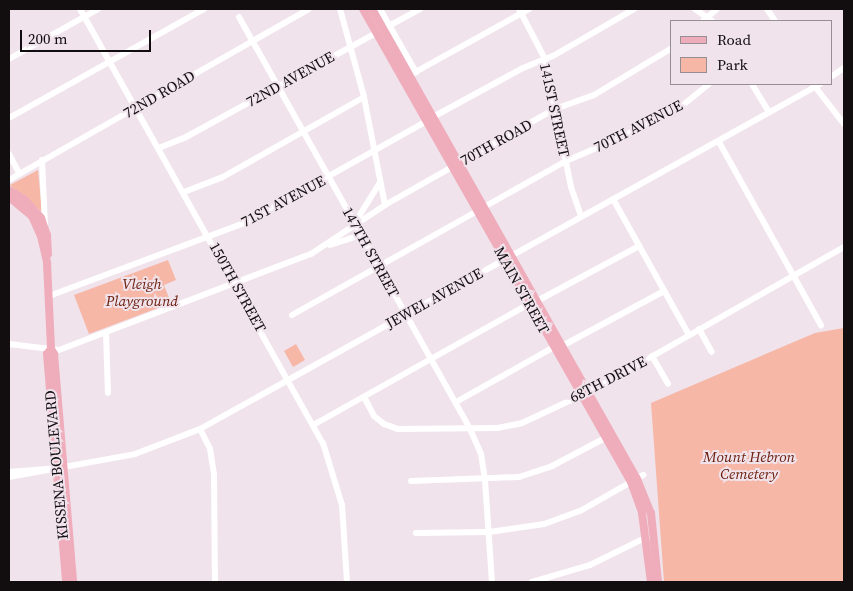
<!DOCTYPE html>
<html>
<head>
<meta charset="utf-8">
<style>
	body { margin:0 }
	#map { position:relative; width:853px; height:591px; overflow:hidden; background:#f0e3eb; font-family:"Source Serif 4",serif }
	div>[style] { position:absolute }
	[style*='--x'] { left:calc(var(--x)*1px); top:calc(var(--y)*1px); width:calc(var(--w)*1px); rotate:calc(var(--a)*1deg) }
	.green>* { inset:0; background:#f7b7a7 }
	.minor>* { height:6px; margin:-3px; padding:0 3px; transform-origin:3px; border-radius:3px; background:#fff }
	.major>* { height:8px; margin:-4px; padding:0 4px; transform-origin:4px; border-radius:4px; background:#efadbc }
	span { translate:-50% -50%; white-space:nowrap; text-align:center; line-height:1.15; -webkit-text-stroke:4px #f0e3eb; paint-order:stroke }
	.street-label { font-size:15px; color:#120e10 }
	.park-label { font-size:15px; color:#6d200f; font-style:italic }
	.frame { position:absolute; inset:0; border:10px solid #120e10; pointer-events:none }
	.legend { position:absolute; left:670px; top:20px; width:162px; height:65px; box-sizing:border-box; background:#f0e3eb; border:1px solid #978e93; margin:0; padding:6px 9px; list-style:none; font-size:15px; color:#120e10 }
	.legend li { display:flex; align-items:center; gap:10px; height:25px }
	.legend b { width:25px; border:1px solid #978e93 }
	.scale { position:absolute; left:20px; top:30px; width:131px; height:22px; box-sizing:border-box; border:2px solid #120e10; border-top:0; padding-left:6px; font-size:15px; line-height:18px; white-space:nowrap; color:#120e10; -webkit-text-stroke:4px #f0e3eb; paint-order:stroke }
</style>
</head>
<body>
<div id="map">
	<div class="green">
		<div style="clip-path:polygon(38px 170px,42px 212px,10px 185px)"></div>
		<div style="clip-path:polygon(168px 260px,176px 280px,164px 285px,171px 303px,89px 334px,74px 295px)"></div>
		<div style="clip-path:polygon(844px 328px,844px 582px,664px 582px,651px 403px,815px 333px)"></div>
		<div style="clip-path:polygon(296px 344px,305px 360px,293px 367px,284px 351px)"></div>
	</div>
	<div class="minor">
		<div style="--x:80;--y:9;--w:497;--a:60.8"></div>
		<div style="--x:323;--y:443;--w:65;--a:73"></div>
		<div style="--x:342;--y:505;--w:77;--a:86.3"></div>
		<div style="--x:340;--y:9;--w:91;--a:74.7"></div>
		<div style="--x:364;--y:97;--w:110;--a:79"></div>
		<div style="--x:380;--y:9;--w:73;--a:60.3"></div>
		<div style="--x:519;--y:9;--w:56;--a:62.5"></div>
		<div style="--x:545;--y:59;--w:131;--a:78.5"></div>
		<div style="--x:571;--y:187;--w:31;--a:71"></div>
		<div style="--x:695;--y:9;--w:21;--a:35"></div>
		<div style="--x:767;--y:9;--w:14;--a:56"></div>
		<div style="--x:239;--y:17;--w:472;--a:60.7"></div>
		<div style="--x:470;--y:429;--w:27;--a:66"></div>
		<div style="--x:481;--y:454;--w:26;--a:81"></div>
		<div style="--x:485;--y:480;--w:102;--a:86.1"></div>
		<div style="--x:703;--y:21;--w:18;--a:-41"></div>
		<div style="--x:9;--y:59;--w:102;--a:-29.3"></div>
		<div style="--x:410;--y:75;--w:136;--a:-29"></div>
		<div style="--x:832;--y:76;--w:14;--a:-34"></div>
		<div style="--x:752;--y:84;--w:33;--a:59"></div>
		<div style="--x:813;--y:84;--w:51;--a:52.2"></div>
		<div style="--x:433;--y:117;--w:102;--a:-28.6"></div>
		<div style="--x:523;--y:68;--w:32;--a:-22"></div>
		<div style="--x:553;--y:56;--w:94;--a:-30.1"></div>
		<div style="--x:9;--y:118;--w:223;--a:-29.2"></div>
		<div style="--x:719;--y:142;--w:210;--a:60.9"></div>
		<div style="--x:159;--y:148;--w:29;--a:-22"></div>
		<div style="--x:186;--y:137;--w:267;--a:-28.7"></div>
		<div style="--x:9;--y:154;--w:21;--a:62"></div>
		<div style="--x:42;--y:160;--w:65;--a:87.4"></div>
		<div style="--x:9;--y:180;--w:345;--a:-29.7"></div>
		<div style="--x:184;--y:192;--w:40;--a:-21"></div>
		<div style="--x:221;--y:178;--w:164;--a:-29.5"></div>
		<div style="--x:613;--y:199;--w:156;--a:60.8"></div>
		<div style="--x:484;--y:207;--w:94;--a:-29.3"></div>
		<div style="--x:566;--y:161;--w:59;--a:-23.1"></div>
		<div style="--x:620;--y:138;--w:71;--a:-27.6"></div>
		<div style="--x:683;--y:105;--w:33;--a:-39"></div>
		<div style="--x:356;--y:221;--w:44;--a:-58.1"></div>
		<div style="--x:330;--y:245;--w:33;--a:-18"></div>
		<div style="--x:49;--y:296;--w:211;--a:-20.5"></div>
		<div style="--x:247;--y:222;--w:206;--a:-29.3"></div>
		<div style="--x:537;--y:301;--w:116;--a:-28.3"></div>
		<div style="--x:292;--y:315;--w:212;--a:-29.3"></div>
		<div style="--x:699;--y:329;--w:26;--a:61"></div>
		<div style="--x:106;--y:334;--w:59;--a:88.1"></div>
		<div style="--x:9;--y:344;--w:50;--a:6.8"></div>
		<div style="--x:59;--y:350;--w:270;--a:-20.9"></div>
		<div style="--x:311;--y:254;--w:89;--a:-33.5"></div>
		<div style="--x:385;--y:205;--w:195;--a:-29.5"></div>
		<div style="--x:555;--y:109;--w:41;--a:-19.7"></div>
		<div style="--x:594;--y:95;--w:91;--a:-31.1"></div>
		<div style="--x:562;--y:346;--w:116;--a:-28.3"></div>
		<div style="--x:652;--y:356;--w:32;--a:60"></div>
		<div style="--x:364;--y:397;--w:21;--a:62"></div>
		<div style="--x:374;--y:416;--w:13;--a:39"></div>
		<div style="--x:384;--y:424;--w:15;--a:20"></div>
		<div style="--x:398;--y:429;--w:99;--a:-0.6"></div>
		<div style="--x:497;--y:428;--w:25;--a:-11"></div>
		<div style="--x:522;--y:423;--w:81;--a:-25"></div>
		<div style="--x:595;--y:389;--w:287;--a:-29.7"></div>
		<div style="--x:456;--y:402;--w:112;--a:-29.3"></div>
		<div style="--x:315;--y:424;--w:245;--a:-29.3"></div>
		<div style="--x:200;--y:429;--w:22;--a:63"></div>
		<div style="--x:210;--y:449;--w:25;--a:81"></div>
		<div style="--x:214;--y:474;--w:108;--a:89.5"></div>
		<div style="--x:9;--y:472;--w:50;--a:-4.6"></div>
		<div style="--x:9;--y:477;--w:128;--a:-10.3"></div>
		<div style="--x:135;--y:454;--w:70;--a:-21"></div>
		<div style="--x:200;--y:429;--w:710;--a:-29.09"></div>
		<div style="--x:411;--y:481;--w:108;--a:-2.1"></div>
		<div style="--x:519;--y:477;--w:35;--a:-18"></div>
		<div style="--x:552;--y:466;--w:60;--a:-27.8"></div>
		<div style="--x:416;--y:533;--w:73;--a:-0.8"></div>
		<div style="--x:489;--y:532;--w:56;--a:-8.3"></div>
		<div style="--x:544;--y:524;--w:38;--a:-20"></div>
		<div style="--x:580;--y:511;--w:73;--a:-29.7"></div>
		<div style="--x:532;--y:582;--w:60;--a:-16.3"></div>
		<div style="--x:590;--y:565;--w:66;--a:-26.2"></div>
	</div>
	<div class="major">
		<div style="--x:363;--y:9;--w:544;--a:60.46"></div>
		<div style="--x:631;--y:482;--w:33;--a:70"></div>
		<div style="--x:642;--y:513;--w:70;--a:82.6"></div>
		<div style="--x:372;--y:9;--w:540;--a:60.58"></div>
		<div style="--x:637;--y:479;--w:37;--a:68"></div>
		<div style="--x:651;--y:513;--w:69;--a:84.2"></div>
		<div style="--x:9;--y:190;--w:19;--a:32"></div>
		<div style="--x:25;--y:200;--w:24;--a:48"></div>
		<div style="--x:41;--y:218;--w:18;--a:71"></div>
		<div style="--x:47;--y:235;--w:19;--a:87"></div>
		<div style="--x:9;--y:197;--w:30;--a:40"></div>
		<div style="--x:32;--y:216;--w:22;--a:66"></div>
		<div style="--x:41;--y:236;--w:28;--a:77"></div>
		<div style="--x:47;--y:263;--w:86;--a:87.3"></div>
		<div style="--x:51;--y:349;--w:6;--a:59"></div>
		<div style="--x:54;--y:354;--w:229;--a:85.2"></div>
		<div style="--x:51;--y:349;--w:6;--a:129"></div>
		<div style="--x:47;--y:354;--w:229;--a:85.2"></div>
	</div>
	<div class="street-label">
		<span style="left:290px;top:79px;rotate:-29deg">72ND AVENUE</span>
		<span style="left:159px;top:94px;rotate:-30deg">72ND ROAD</span>
		<span style="left:555px;top:110px;rotate:78deg">141ST STREET</span>
		<span style="left:638px;top:126px;rotate:-27deg">70TH AVENUE</span>
		<span style="left:496px;top:142px;rotate:-29deg">70TH ROAD</span>
		<span style="left:283px;top:201px;rotate:-28deg">71ST AVENUE</span>
		<span style="left:371px;top:252px;rotate:61deg">147TH STREET</span>
		<span style="left:238px;top:287px;rotate:61deg">150TH STREET</span>
		<span style="left:522px;top:290px;rotate:61deg">MAIN STREET</span>
		<span style="left:434px;top:298px;rotate:-29deg">JEWEL AVENUE</span>
		<span style="left:608px;top:379px;rotate:-27deg">68TH DRIVE</span>
		<span style="left:56px;top:465px;rotate:-95deg">KISSENA BOULEVARD</span>
	</div>
	<div class="park-label">
		<span style="left:142px;top:292px">Vleigh<br>Playground</span>
		<span style="left:749px;top:465px">Mount Hebron<br>Cemetery</span>
	</div>
	<div class="frame"></div>
	<ul class="legend">
	<li><b style="height:6px;background:#efadbc"></b>Road</li>
	<li><b style="height:14px;background:#f7b7a7"></b>Park</li>
	</ul>
	<div class="scale">200 m</div>
</div>
</body>
</html>
